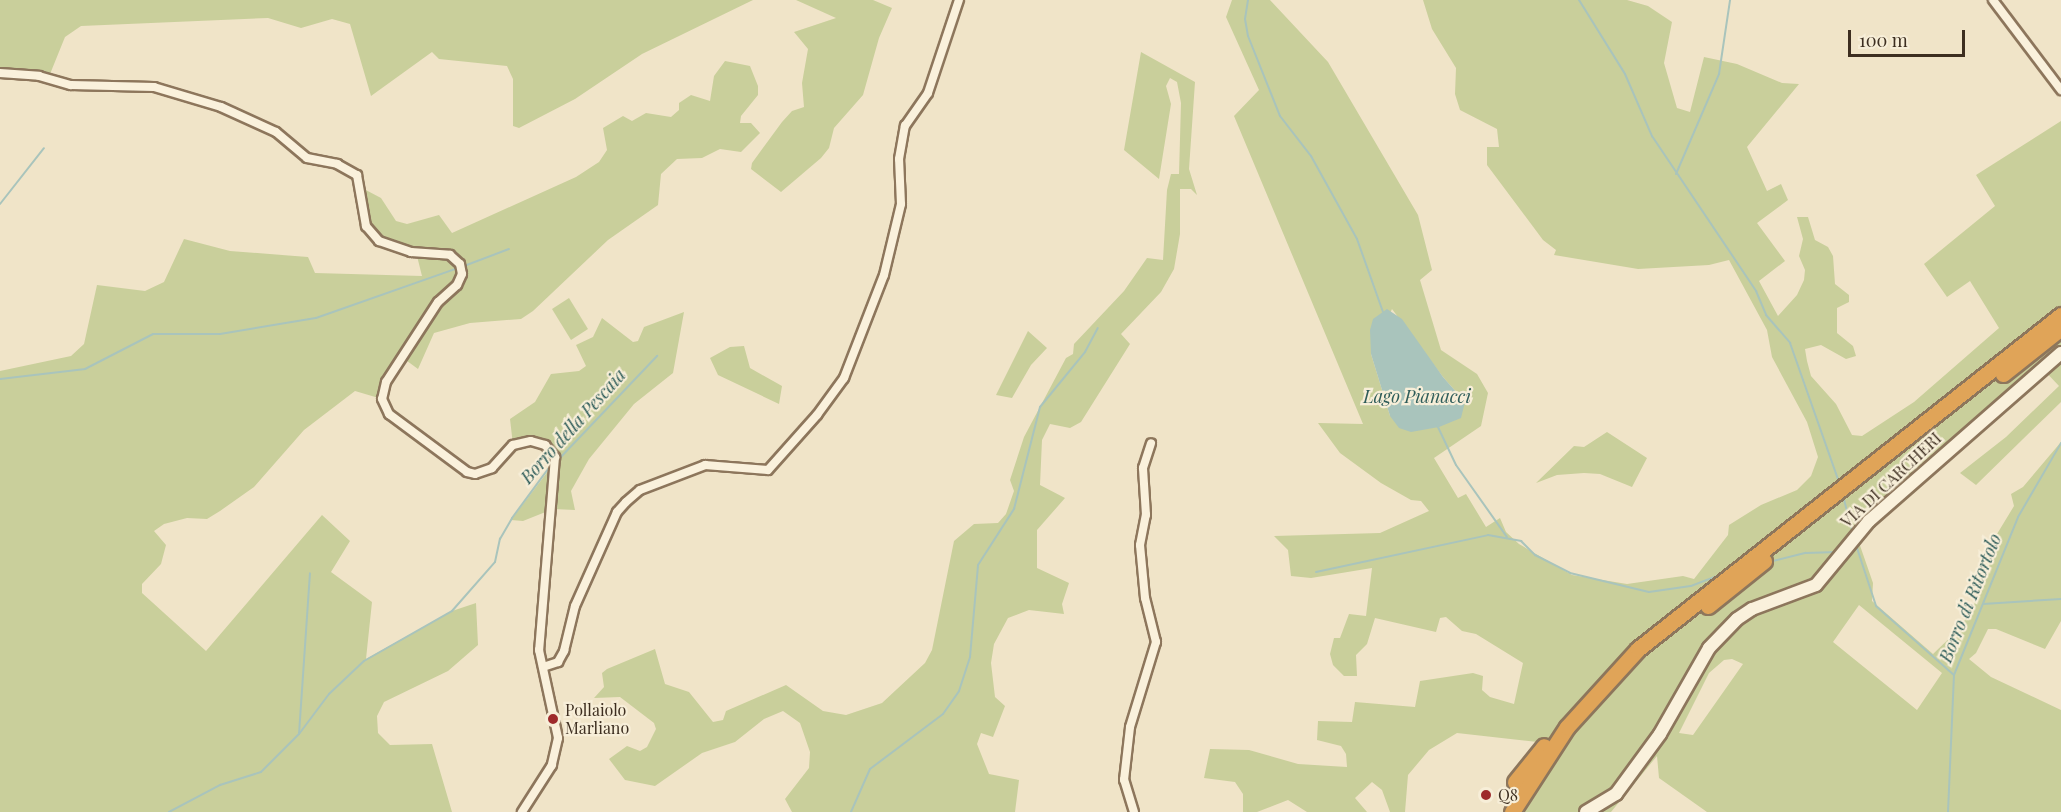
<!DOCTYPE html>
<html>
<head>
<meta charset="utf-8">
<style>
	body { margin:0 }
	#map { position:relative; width:2061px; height:812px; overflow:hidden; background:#f0e4c8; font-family:"Playfair Display",serif }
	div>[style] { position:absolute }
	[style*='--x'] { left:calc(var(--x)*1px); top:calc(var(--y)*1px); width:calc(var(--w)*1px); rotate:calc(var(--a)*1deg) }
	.green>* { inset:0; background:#c9cf9b }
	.water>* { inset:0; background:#a9c4bc }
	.stream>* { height:2px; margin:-1px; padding:0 1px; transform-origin:1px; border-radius:1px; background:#a9c4bc }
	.roads { filter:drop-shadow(2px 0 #8d765c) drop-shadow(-2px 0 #8d765c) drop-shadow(0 2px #8d765c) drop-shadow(0 -2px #8d765c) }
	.street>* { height:8px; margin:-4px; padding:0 4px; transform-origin:4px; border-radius:4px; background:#faf1dc }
	.secondary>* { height:12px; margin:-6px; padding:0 6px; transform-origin:6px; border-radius:6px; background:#faf1dc }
	.highway>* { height:15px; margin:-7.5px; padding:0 7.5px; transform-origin:7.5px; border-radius:7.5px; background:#e0a458 }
	.dots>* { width:16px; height:16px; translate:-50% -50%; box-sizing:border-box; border:3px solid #f7eed8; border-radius:50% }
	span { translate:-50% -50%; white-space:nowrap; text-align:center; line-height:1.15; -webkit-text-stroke:4.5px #f7eed8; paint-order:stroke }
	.street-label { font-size:16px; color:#3d2e20 }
	.poi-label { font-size:16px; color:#3d2e20 }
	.left { translate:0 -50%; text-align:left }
	.water-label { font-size:18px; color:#2f5d5a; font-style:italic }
	.scale { position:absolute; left:1848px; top:30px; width:117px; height:27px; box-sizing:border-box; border:3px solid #3d2e20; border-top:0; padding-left:8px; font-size:18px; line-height:21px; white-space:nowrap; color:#3d2e20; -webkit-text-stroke:4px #f7eed8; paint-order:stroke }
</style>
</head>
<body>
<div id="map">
	<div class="green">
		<div style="clip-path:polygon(0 0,753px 0,642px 54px,575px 99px,519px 128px,513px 126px,513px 79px,507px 66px,439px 59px,432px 52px,371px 96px,350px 24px,332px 19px,301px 28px,268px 18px,81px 26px,65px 37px,48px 79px,0 73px)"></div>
		<div style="clip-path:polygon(796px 0,873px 0,892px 8px,879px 38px,863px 95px,834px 128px,829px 148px,821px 158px,781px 192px,751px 169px,752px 163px,782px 122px,792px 111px,804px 107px,802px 83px,808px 49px,794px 32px,836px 18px)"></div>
		<div style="clip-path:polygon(evenodd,1232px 0,1270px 0,1328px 62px,1418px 215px,1432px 270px,1420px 280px,1441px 350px,1477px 374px,1488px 393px,1481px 426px,1434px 458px,1458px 498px,1466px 494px,1486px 527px,1500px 518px,1506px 532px,1519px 544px,1572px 575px,1627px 584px,1683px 576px,1694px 579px,1728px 535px,1729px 525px,1761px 505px,1797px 490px,1811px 476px,1818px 457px,1807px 422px,1772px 357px,1767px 330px,1729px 260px,1709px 265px,1638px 269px,1554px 255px,1556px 250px,1543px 240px,1487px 165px,1487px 147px,1499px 147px,1497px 129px,1460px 110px,1455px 94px,1456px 68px,1432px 29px,1423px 0,1627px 0,1648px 6px,1672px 22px,1664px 63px,1677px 108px,1690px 112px,1704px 57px,1737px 64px,1782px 83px,1799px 84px,1747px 147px,1767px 191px,1781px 184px,1788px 200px,1757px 223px,1785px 261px,1759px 281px,1778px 316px,1797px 295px,1804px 280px,1805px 270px,1799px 256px,1803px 239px,1797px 217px,1808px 217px,1815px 240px,1828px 247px,1833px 256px,1835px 284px,1849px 295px,1849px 302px,1837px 308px,1837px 333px,1853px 346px,1856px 356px,1846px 359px,1821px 345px,1805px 349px,1807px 361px,1811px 376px,1836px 404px,1852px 435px,1862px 436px,1914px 402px,1999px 328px,1970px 281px,1947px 297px,1924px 264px,1995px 206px,1976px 175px,2061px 121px,2061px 315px,1589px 691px,1547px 743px,1457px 733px,1429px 750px,1408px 775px,1405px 812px,1390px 812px,1382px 790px,1372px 782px,1355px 798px,1367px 812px,1307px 812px,1288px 800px,1257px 812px,1243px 812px,1243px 794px,1235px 782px,1204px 778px,1210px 749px,1249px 750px,1298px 764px,1347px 767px,1346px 754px,1341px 746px,1317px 740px,1318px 721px,1352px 722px,1355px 702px,1415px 707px,1420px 681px,1473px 673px,1483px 676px,1482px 690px,1490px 697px,1514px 704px,1523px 663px,1476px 634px,1462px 631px,1446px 617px,1440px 618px,1436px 632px,1375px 618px,1367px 644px,1356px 655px,1357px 676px,1344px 676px,1333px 665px,1330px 654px,1334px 638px,1340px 638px,1349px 614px,1366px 616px,1372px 568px,1311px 578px,1291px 576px,1288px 550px,1274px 536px,1380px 533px,1429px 511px,1421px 501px,1411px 500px,1381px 483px,1340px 453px,1318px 423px,1363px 424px,1234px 116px,1259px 90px,1226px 17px,1232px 0,1392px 309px,1443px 377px,1465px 402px,1390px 416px,1371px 354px,1392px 309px)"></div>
		<div style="clip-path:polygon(1141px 52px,1195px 82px,1189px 169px,1197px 195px,1191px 189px,1180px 189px,1180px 234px,1174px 269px,1161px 292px,1121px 334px,1130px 344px,1081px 422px,1070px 428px,1050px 424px,1042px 440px,1040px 485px,1065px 498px,1037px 530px,1037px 568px,1069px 583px,1062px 604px,1064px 614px,1029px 610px,1008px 618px,994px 644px,991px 663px,995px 697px,1005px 706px,993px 737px,981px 733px,977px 744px,989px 774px,1019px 780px,1015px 812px,792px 812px,785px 799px,809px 768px,810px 752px,800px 723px,783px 711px,764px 719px,735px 742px,702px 753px,655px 786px,625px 780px,609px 759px,627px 746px,640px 751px,647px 747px,656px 729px,654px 723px,620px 697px,594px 698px,604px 687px,602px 673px,607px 669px,655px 649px,665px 684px,689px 692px,713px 722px,723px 720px,726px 711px,786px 685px,823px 711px,846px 715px,882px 703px,925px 663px,932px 650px,954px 541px,974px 524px,998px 523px,1006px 514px,1014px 491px,1010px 480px,1024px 437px,1066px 358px,1073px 354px,1074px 344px,1124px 291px,1147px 258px,1163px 260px,1167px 190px,1171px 174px,1179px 174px,1181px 103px,1177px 82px,1170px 78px,1166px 86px,1171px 104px,1159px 179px,1124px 150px)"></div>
		<div style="clip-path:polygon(725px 61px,750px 66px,758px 86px,758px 95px,741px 116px,740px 123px,751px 123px,760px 133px,741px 152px,720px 149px,702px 158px,677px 159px,661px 174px,658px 205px,608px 240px,533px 311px,521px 319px,470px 323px,434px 333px,418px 369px,403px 358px,382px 399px,355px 391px,304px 430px,254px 487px,220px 511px,207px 519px,187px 518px,164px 524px,154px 531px,166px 545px,161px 564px,142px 584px,142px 593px,206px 651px,322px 515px,350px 541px,331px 572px,372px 602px,366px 659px,452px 611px,476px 603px,478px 645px,448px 671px,384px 702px,377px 716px,378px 733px,390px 745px,432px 744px,452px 812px,0 812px,0 371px,71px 356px,84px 344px,97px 285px,145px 291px,164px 282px,184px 239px,230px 251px,308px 257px,315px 273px,422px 276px,416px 252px,370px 233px,362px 188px,381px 198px,396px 221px,407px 224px,439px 215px,452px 233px,576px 177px,599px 162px,607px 150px,603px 128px,623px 116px,632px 121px,646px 113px,671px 117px,679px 110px,679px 103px,691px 95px,710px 101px,714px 76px)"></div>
		<div style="clip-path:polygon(569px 298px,588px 329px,571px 340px,552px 309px)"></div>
		<div style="clip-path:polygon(684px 312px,673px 373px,634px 404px,589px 459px,571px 491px,575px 510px,553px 509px,523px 521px,511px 520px,555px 462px,544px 445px,513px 445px,510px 419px,535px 402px,551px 374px,579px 371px,586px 366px,576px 345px,593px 337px,602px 318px,633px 342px,638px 341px,644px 327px)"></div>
		<div style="clip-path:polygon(evenodd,2061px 328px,2061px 402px,1976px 485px,1960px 473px,2006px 437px,2059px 386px,2042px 368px,1856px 534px,1873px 583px,1872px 601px,1933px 654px,1961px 627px,1984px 586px,1997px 534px,2014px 506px,2011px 494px,2023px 487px,2061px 442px,2061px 621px,2045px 649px,1996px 629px,1988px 629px,1976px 653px,1969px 659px,1991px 677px,2061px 710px,2061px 812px,1707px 812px,1659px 778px,1657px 756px,1611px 812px,1524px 812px,1572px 736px,1648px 653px,2061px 328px,1859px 605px,1942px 673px,1917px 710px,1833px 642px,1859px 605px,2061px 328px,1732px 659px,1743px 664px,1693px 735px,1679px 733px,1709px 673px,1724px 660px,1732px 659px)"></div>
		<div style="clip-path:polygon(1028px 331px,1047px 348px,1031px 365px,1012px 398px,996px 395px)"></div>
		<div style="clip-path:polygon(744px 346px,750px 368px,782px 386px,779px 404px,718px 375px,710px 358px,730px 347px)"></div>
		<div style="clip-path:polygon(1607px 432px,1647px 458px,1632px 487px,1600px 474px,1584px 473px,1557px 475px,1536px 483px,1574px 446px,1584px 447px)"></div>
	</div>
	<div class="water">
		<div style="clip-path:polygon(1387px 309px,1402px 319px,1443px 377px,1465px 402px,1461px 418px,1439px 427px,1411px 432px,1399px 428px,1390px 416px,1371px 354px,1370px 330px,1373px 319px)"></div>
	</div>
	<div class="stream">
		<div style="--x:1248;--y:0;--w:19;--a:99"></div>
		<div style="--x:1245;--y:19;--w:17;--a:80"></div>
		<div style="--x:1248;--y:36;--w:86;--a:68.2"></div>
		<div style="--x:1280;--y:116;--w:51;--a:52.2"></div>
		<div style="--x:1311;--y:156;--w:95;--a:61"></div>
		<div style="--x:1357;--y:239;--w:77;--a:70.4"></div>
		<div style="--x:1579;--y:0;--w:87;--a:58.1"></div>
		<div style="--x:1625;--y:74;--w:68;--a:66.5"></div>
		<div style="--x:1652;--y:136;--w:187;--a:56.1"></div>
		<div style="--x:1756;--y:291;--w:26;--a:67"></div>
		<div style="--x:1766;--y:315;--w:37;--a:49"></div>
		<div style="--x:1790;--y:343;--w:147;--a:70.6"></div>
		<div style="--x:1676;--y:174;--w:109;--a:-66.7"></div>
		<div style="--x:1719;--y:74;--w:75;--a:-81.5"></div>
		<div style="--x:0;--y:204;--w:71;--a:-51.8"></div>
		<div style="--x:464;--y:266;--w:48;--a:-20.7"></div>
		<div style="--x:0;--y:379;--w:86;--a:-6.7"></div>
		<div style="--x:85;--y:369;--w:76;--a:-27.2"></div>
		<div style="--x:153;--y:334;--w:67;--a:0"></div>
		<div style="--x:220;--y:334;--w:97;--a:-9.5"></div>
		<div style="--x:316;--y:318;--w:151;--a:-19.4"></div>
		<div style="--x:1437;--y:425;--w:44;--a:64.6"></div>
		<div style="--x:1456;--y:465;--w:88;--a:54.7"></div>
		<div style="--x:558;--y:460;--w:144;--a:-46.4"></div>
		<div style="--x:1843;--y:496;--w:39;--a:75"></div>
		<div style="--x:1856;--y:545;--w:64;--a:71.8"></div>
		<div style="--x:1876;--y:606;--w:104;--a:41.5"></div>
		<div style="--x:1769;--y:562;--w:38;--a:-14"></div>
		<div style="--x:1806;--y:553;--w:31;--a:-2"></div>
		<div style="--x:1316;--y:572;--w:176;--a:-12.1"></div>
		<div style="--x:1488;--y:535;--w:34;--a:10"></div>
		<div style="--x:1521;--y:541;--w:20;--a:45"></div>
		<div style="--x:1535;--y:555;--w:39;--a:27"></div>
		<div style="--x:1570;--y:573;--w:81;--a:13.5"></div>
		<div style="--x:1649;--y:592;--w:42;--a:-8.1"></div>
		<div style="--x:1691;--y:586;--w:31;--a:-21"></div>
		<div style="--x:1983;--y:604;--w:78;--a:-3.7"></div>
		<div style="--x:299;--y:734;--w:161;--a:-86.1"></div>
		<div style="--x:169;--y:812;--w:58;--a:-27.9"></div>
		<div style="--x:220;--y:785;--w:43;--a:-17.6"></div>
		<div style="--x:261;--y:772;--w:54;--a:-45"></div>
		<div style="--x:299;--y:734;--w:50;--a:-53.1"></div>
		<div style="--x:329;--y:694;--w:48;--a:-43.3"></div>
		<div style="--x:364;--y:661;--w:101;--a:-29.6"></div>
		<div style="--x:452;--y:611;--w:65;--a:-48.7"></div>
		<div style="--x:495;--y:562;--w:24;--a:-78"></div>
		<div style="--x:500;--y:539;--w:24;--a:-60"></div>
		<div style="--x:512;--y:518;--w:66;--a:-53.7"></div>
		<div style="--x:851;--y:812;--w:47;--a:-66.2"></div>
		<div style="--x:870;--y:769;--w:91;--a:-37"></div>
		<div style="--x:943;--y:714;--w:28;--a:-55"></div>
		<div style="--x:959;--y:691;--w:36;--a:-72"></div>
		<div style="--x:970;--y:657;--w:92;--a:-85"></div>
		<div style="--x:978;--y:565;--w:67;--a:-57.3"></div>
		<div style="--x:1014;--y:509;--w:105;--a:-75.7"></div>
		<div style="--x:1040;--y:407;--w:71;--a:-50.7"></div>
		<div style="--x:1085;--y:352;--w:27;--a:-62"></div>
		<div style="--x:1948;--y:812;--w:137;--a:-87.5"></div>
		<div style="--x:1954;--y:675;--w:170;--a:-67.9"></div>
		<div style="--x:2018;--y:517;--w:86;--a:-59.8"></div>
	</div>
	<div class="roads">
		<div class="street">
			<div style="--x:1993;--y:0;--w:113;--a:52.9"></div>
			<div style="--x:0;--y:73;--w:39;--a:4"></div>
			<div style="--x:39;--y:76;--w:33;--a:16"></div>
			<div style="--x:71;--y:85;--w:83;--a:1.4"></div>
			<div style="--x:154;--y:87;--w:70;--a:16.6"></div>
			<div style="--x:221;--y:107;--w:60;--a:24.4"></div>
			<div style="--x:276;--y:132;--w:40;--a:40"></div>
			<div style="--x:307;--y:158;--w:31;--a:11"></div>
			<div style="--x:337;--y:164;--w:23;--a:29"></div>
			<div style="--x:357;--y:175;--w:52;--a:80"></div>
			<div style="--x:366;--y:226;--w:20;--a:49"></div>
			<div style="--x:379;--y:241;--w:34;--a:19"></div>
			<div style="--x:411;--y:252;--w:39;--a:4"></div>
			<div style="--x:450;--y:255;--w:13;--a:42"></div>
			<div style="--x:460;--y:264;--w:10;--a:79"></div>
			<div style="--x:462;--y:274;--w:12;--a:114"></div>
			<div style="--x:457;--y:285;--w:25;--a:138"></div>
			<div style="--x:438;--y:302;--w:95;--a:123"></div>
			<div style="--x:386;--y:382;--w:17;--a:103"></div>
			<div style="--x:382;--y:399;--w:17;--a:65"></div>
			<div style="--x:389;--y:414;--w:97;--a:36.6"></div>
			<div style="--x:467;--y:472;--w:8;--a:14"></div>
			<div style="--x:475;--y:474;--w:18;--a:-19"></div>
			<div style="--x:492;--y:468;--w:31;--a:-48"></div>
			<div style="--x:513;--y:445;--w:18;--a:-13"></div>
			<div style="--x:531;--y:441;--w:15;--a:16"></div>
			<div style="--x:545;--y:445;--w:16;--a:50"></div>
			<div style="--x:555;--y:457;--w:194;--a:94.7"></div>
			<div style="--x:539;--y:650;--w:90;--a:77.8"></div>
			<div style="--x:558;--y:738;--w:28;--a:103"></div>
			<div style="--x:552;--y:765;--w:56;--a:122.6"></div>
			<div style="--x:543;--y:667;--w:16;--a:-18"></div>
			<div style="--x:558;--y:662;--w:13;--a:-61"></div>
			<div style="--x:564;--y:651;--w:46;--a:-76.3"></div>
			<div style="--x:575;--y:606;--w:103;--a:-65.9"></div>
			<div style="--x:617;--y:512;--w:13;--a:-48"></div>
			<div style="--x:626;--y:502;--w:18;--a:-41"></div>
			<div style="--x:640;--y:490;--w:70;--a:-21"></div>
			<div style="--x:705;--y:465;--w:63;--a:4.5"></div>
			<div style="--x:768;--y:470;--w:74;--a:-48.3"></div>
			<div style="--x:817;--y:415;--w:46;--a:-53.9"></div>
			<div style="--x:844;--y:378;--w:110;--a:-68.8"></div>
			<div style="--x:884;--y:275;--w:73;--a:-76.5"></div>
			<div style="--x:901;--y:204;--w:45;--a:-92.5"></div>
			<div style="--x:899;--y:159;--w:34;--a:-80"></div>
			<div style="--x:905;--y:126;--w:40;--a:-55.1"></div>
			<div style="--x:928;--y:93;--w:98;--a:-71.6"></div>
			<div style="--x:1134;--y:812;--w:34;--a:-107"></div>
			<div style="--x:1124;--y:780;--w:53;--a:-83.5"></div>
			<div style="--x:1130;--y:727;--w:89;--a:-73"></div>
			<div style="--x:1156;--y:642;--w:45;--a:-104"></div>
			<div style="--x:1145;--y:598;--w:53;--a:-95.4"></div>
			<div style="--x:1140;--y:545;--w:31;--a:-79"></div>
			<div style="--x:1146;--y:515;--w:47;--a:-93.7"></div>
			<div style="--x:1143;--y:468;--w:26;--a:-72"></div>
		</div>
		<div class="secondary">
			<div style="--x:1586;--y:812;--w:35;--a:-31"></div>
			<div style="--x:1616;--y:794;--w:74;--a:-53.7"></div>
			<div style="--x:1660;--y:734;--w:99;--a:-60.3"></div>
			<div style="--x:1709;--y:648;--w:40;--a:-46"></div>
			<div style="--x:1737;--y:619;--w:18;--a:-34"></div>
			<div style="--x:1752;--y:609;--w:68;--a:-20.6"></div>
			<div style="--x:1816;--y:585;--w:83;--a:-50.4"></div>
			<div style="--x:1869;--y:521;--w:255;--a:-41.2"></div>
		</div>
		<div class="highway">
			<div style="--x:2003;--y:374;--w:74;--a:-38.4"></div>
			<div style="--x:1708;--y:606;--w:72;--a:-38.8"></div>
			<div style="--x:1515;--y:782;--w:46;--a:-51.1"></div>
			<div style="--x:1512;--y:812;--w:101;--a:-57.1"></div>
			<div style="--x:1567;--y:727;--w:105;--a:-47.7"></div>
			<div style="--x:1638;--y:649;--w:539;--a:-38.29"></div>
		</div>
	</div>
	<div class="dots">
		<div style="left:553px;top:719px;background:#9e2a2b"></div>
		<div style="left:1486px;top:795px;background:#9e2a2b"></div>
	</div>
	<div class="street-label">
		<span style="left:1891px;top:480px;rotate:-43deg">VIA DI CARCHERI</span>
	</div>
	<div class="poi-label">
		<span class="left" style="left:565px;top:719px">Pollaiolo<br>Marliano</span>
		<span class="left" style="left:1498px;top:795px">Q8</span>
	</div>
	<div class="water-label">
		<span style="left:1417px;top:396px">Lago Pianacci</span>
		<span style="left:573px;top:426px;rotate:-48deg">Borro della Pescaia</span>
		<span style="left:1970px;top:598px;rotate:-68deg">Borro di Ritortolo</span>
	</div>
	<div class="scale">100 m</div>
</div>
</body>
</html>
